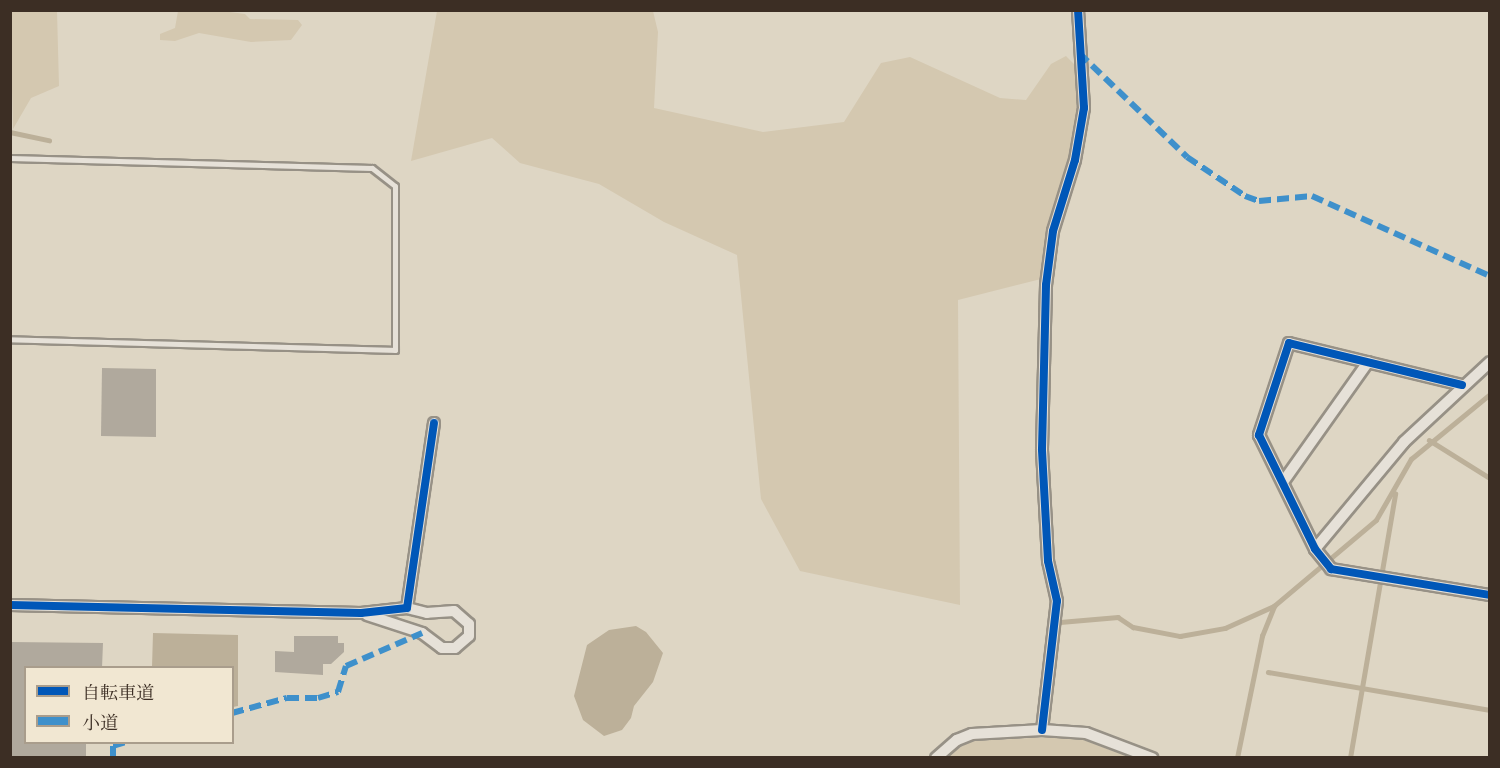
<!DOCTYPE html>
<html>
<head>
<meta charset="utf-8">
<style>
	body { margin:0 }
	#map { position:relative; width:1500px; height:768px; overflow:hidden; background:#ded6c4; font-family:"EB Garamond","Noto Serif JP",serif }
	div>[style] { position:absolute }
	[style*='--x'] { left:calc(var(--x)*1px); top:calc(var(--y)*1px); width:calc(var(--w)*1px); rotate:calc(var(--a)*1deg) }
	.green>* { inset:0; background:#d4c8b0 }
	.water>* { inset:0; background:#bcb099 }
	.stream>* { height:4.5px; margin:-2.25px; padding:0 2.25px; transform-origin:2.25px; border-radius:2.25px; background:#bcb099 }
	.building>* { inset:0; background:#b0a99d }
	.roads { filter:drop-shadow(2px 0 #979186) drop-shadow(-2px 0 #979186) drop-shadow(0 2px #979186) drop-shadow(0 -2px #979186) }
	.service>* { height:5px; margin:-2.5px; padding:0 2.5px; transform-origin:2.5px; border-radius:2.5px; background:#e6e1d8 }
	.minor>* { height:10px; margin:-5px; padding:0 5px; transform-origin:5px; border-radius:5px; background:#e6e1d8 }
	.quiet>* { height:6px; margin-top:-3px; transform-origin:0; background:repeating-linear-gradient(90deg,#3e90cb 0 12px,transparent 0 18px) }
	.cycleway>* { height:8px; margin:-4px; padding:0 4px; transform-origin:4px; border-radius:4px; background:#0057b8 }
	span { translate:-50% -50%; white-space:nowrap; text-align:center; line-height:1.15; -webkit-text-stroke:4.5px #f1e7d2; paint-order:stroke }
	.frame { position:absolute; inset:0; border:12px solid #3c2e24; pointer-events:none }
	.legend { position:absolute; left:24px; top:666px; width:210px; height:78px; box-sizing:border-box; background:#f1e7d2; border:2px solid #a99d8c; margin:0; padding:8px 10px; list-style:none; font-size:18px; color:#3c2e24 }
	.legend li { display:flex; align-items:center; gap:12px; height:30px }
	.legend b { width:30px; border:2px solid #a99d8c }
</style>
</head>
<body>
<div id="map">
	<div class="green">
		<div style="clip-path:polygon(10px 11px,57px 11px,59px 86px,31px 98px,13px 129px)"></div>
		<div style="clip-path:polygon(178px 11px,222px 11px,245px 14px,250px 19px,298px 20px,302px 25px,291px 40px,251px 42px,199px 33px,175px 41px,160px 40px,160px 34px,175px 28px)"></div>
		<div style="clip-path:polygon(437px 11px,653px 11px,658px 32px,654px 108px,763px 132px,844px 122px,881px 63px,910px 57px,1000px 98px,1026px 100px,1051px 64px,1066px 56px,1077px 67px,1079px 110px,1041px 279px,958px 300px,960px 605px,800px 571px,761px 499px,737px 255px,664px 222px,599px 184px,520px 163px,492px 138px,411px 161px)"></div>
		<div style="clip-path:polygon(1073px 736px,1129px 757px,944px 758px,970px 741px)"></div>
	</div>
	<div class="water">
		<div style="clip-path:polygon(636px 626px,646px 632px,663px 653px,653px 682px,634px 706px,631px 718px,622px 730px,604px 736px,583px 720px,574px 696px,587px 645px,609px 630px)"></div>
		<div style="clip-path:polygon(153px 633px,238px 635px,238px 706px,233px 707px,232px 668px,152px 667px)"></div>
	</div>
	<div class="stream">
		<div style="--x:10;--y:132;--w:40;--a:12"></div>
		<div style="--x:1429;--y:440;--w:72;--a:31.9"></div>
		<div style="--x:1060;--y:622;--w:58;--a:-4.9"></div>
		<div style="--x:1118;--y:617;--w:18;--a:34"></div>
		<div style="--x:1133;--y:627;--w:48;--a:10.8"></div>
		<div style="--x:1180;--y:636;--w:46;--a:-10.1"></div>
		<div style="--x:1225;--y:628;--w:54;--a:-24.2"></div>
		<div style="--x:1268;--y:672;--w:225;--a:9.7"></div>
		<div style="--x:1237;--y:758;--w:125;--a:-78.4"></div>
		<div style="--x:1262;--y:636;--w:32;--a:-68"></div>
		<div style="--x:1274;--y:606;--w:133;--a:-40.1"></div>
		<div style="--x:1376;--y:520;--w:70;--a:-60.2"></div>
		<div style="--x:1411;--y:459;--w:102;--a:-39.4"></div>
		<div style="--x:1350;--y:758;--w:268;--a:-80.3"></div>
	</div>
	<div class="building">
		<div style="clip-path:polygon(102px 368px,156px 369px,156px 437px,101px 436px)"></div>
		<div style="clip-path:polygon(294px 636px,338px 636px,338px 643px,344px 643px,344px 652px,331px 664px,323px 664px,323px 675px,275px 672px,275px 651px,294px 652px)"></div>
		<div style="clip-path:polygon(10px 642px,103px 643px,102px 668px,26px 668px,26px 742px,86px 742px,86px 758px,10px 758px)"></div>
	</div>
	<div class="roads">
		<div class="service">
			<div style="--x:10;--y:158;--w:362;--a:1.6"></div>
			<div style="--x:372;--y:168;--w:29;--a:38"></div>
			<div style="--x:395;--y:186;--w:164;--a:90"></div>
			<div style="--x:395;--y:350;--w:385;--a:-178.4"></div>
		</div>
		<div class="minor">
			<div style="--x:1462;--y:385;--w:178;--a:-166.4"></div>
			<div style="--x:1289;--y:343;--w:97;--a:108.1"></div>
			<div style="--x:1259;--y:435;--w:127;--a:63.8"></div>
			<div style="--x:1315;--y:549;--w:26;--a:51"></div>
			<div style="--x:1331;--y:569;--w:161;--a:9.3"></div>
			<div style="--x:1283;--y:482;--w:147;--a:-54.7"></div>
			<div style="--x:1315;--y:549;--w:139;--a:-50.2"></div>
			<div style="--x:1404;--y:442;--w:117;--a:-42.9"></div>
			<div style="--x:10;--y:605;--w:351;--a:1.3"></div>
			<div style="--x:361;--y:613;--w:46;--a:-6.2"></div>
			<div style="--x:407;--y:608;--w:187;--a:-81.7"></div>
			<div style="--x:367;--y:615;--w:58;--a:18.1"></div>
			<div style="--x:422;--y:633;--w:25;--a:37"></div>
			<div style="--x:442;--y:648;--w:13;--a:0"></div>
			<div style="--x:455;--y:648;--w:18;--a:-41"></div>
			<div style="--x:469;--y:636;--w:12;--a:-90"></div>
			<div style="--x:469;--y:624;--w:20;--a:-139"></div>
			<div style="--x:454;--y:611;--w:27;--a:176"></div>
			<div style="--x:427;--y:613;--w:21;--a:-166"></div>
			<div style="--x:1042;--y:730;--w:130;--a:-83.4"></div>
			<div style="--x:1057;--y:601;--w:41;--a:-102.7"></div>
			<div style="--x:1048;--y:561;--w:112;--a:-93.1"></div>
			<div style="--x:1042;--y:449;--w:164;--a:-88.6"></div>
			<div style="--x:1046;--y:285;--w:54;--a:-82.6"></div>
			<div style="--x:1053;--y:231;--w:74;--a:-72.8"></div>
			<div style="--x:1075;--y:160;--w:53;--a:-80.2"></div>
			<div style="--x:1084;--y:108;--w:98;--a:-93.5"></div>
			<div style="--x:936;--y:758;--w:28;--a:-41"></div>
			<div style="--x:957;--y:740;--w:16;--a:-22"></div>
			<div style="--x:972;--y:734;--w:70;--a:-3.3"></div>
			<div style="--x:1042;--y:730;--w:44;--a:3.9"></div>
			<div style="--x:1086;--y:733;--w:71;--a:20.7"></div>
		</div>
	</div>
	<div class="quiet">
		<div style="--x:1079;--y:53;--w:150;--a:43.9"></div>
		<div style="--x:1187;--y:157;--w:70;--a:33.9"></div>
		<div style="--x:1245;--y:196;--w:15;--a:20"></div>
		<div style="--x:1259;--y:201;--w:53;--a:-5.4"></div>
		<div style="--x:1312;--y:196;--w:195;--a:24.2"></div>
		<div style="--x:232;--y:713;--w:57;--a:-15.3"></div>
		<div style="--x:287;--y:698;--w:31;--a:0"></div>
		<div style="--x:318;--y:698;--w:21;--a:-17"></div>
		<div style="--x:338;--y:692;--w:27;--a:-73"></div>
		<div style="--x:346;--y:666;--w:83;--a:-23.5"></div>
		<div style="--x:113;--y:758;--w:12;--a:-90"></div>
		<div style="--x:113;--y:746;--w:14;--a:-17"></div>
	</div>
	<div class="cycleway">
		<div style="--x:1462;--y:385;--w:178;--a:-166.4"></div>
		<div style="--x:1289;--y:343;--w:97;--a:108.1"></div>
		<div style="--x:1259;--y:435;--w:127;--a:63.8"></div>
		<div style="--x:1315;--y:549;--w:26;--a:51"></div>
		<div style="--x:1331;--y:569;--w:161;--a:9.3"></div>
		<div style="--x:10;--y:605;--w:351;--a:1.3"></div>
		<div style="--x:361;--y:613;--w:46;--a:-6.2"></div>
		<div style="--x:407;--y:608;--w:187;--a:-81.7"></div>
		<div style="--x:1042;--y:730;--w:130;--a:-83.4"></div>
		<div style="--x:1057;--y:601;--w:41;--a:-102.7"></div>
		<div style="--x:1048;--y:561;--w:112;--a:-93.1"></div>
		<div style="--x:1042;--y:449;--w:164;--a:-88.6"></div>
		<div style="--x:1046;--y:285;--w:54;--a:-82.6"></div>
		<div style="--x:1053;--y:231;--w:74;--a:-72.8"></div>
		<div style="--x:1075;--y:160;--w:53;--a:-80.2"></div>
		<div style="--x:1084;--y:108;--w:98;--a:-93.5"></div>
	</div>
	<div class="frame"></div>
	<ul class="legend">
	<li><b style="height:8px;background:#0057b8"></b>自転車道</li>
	<li><b style="height:8px;background:#3e90cb"></b>小道</li>
	</ul>
</div>
</body>
</html>
